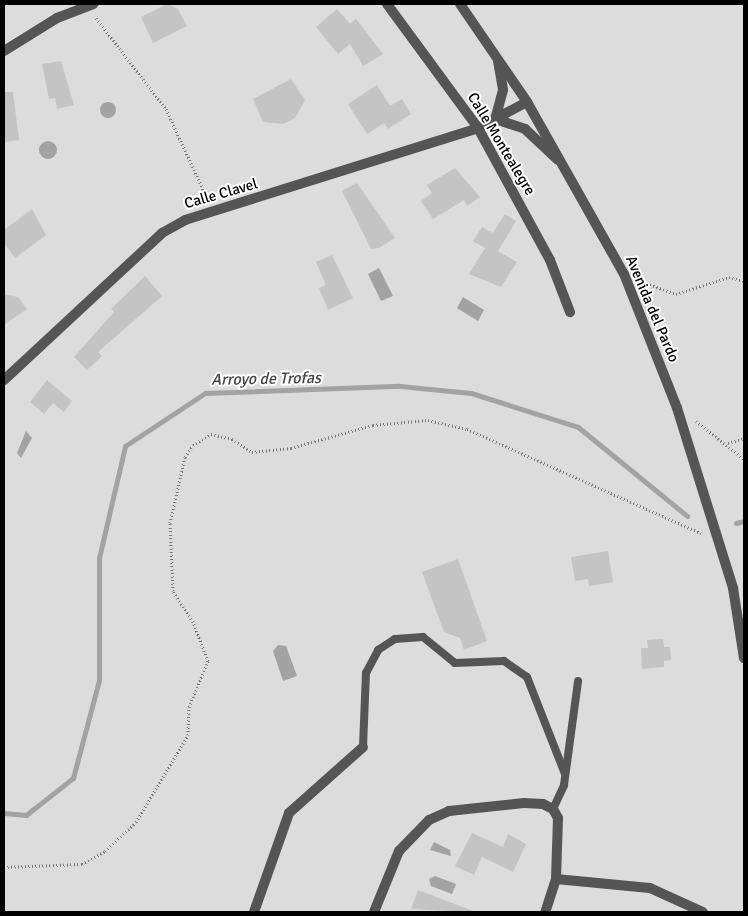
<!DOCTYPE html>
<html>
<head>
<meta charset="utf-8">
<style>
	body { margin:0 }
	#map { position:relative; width:748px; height:916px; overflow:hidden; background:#fff; font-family:Signika,sans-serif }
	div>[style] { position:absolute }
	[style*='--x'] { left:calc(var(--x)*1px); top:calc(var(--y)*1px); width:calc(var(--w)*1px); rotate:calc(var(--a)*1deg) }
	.green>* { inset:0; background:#dcdcdc }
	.water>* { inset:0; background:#a3a3a3 }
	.round { border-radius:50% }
	.stream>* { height:5px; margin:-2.5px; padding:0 2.5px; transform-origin:2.5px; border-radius:2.5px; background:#a3a3a3 }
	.building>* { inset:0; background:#c4c4c4 }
	.path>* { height:3px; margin-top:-1.5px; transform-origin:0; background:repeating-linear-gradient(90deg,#777 0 1px,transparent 0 3.5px) }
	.lane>* { height:8px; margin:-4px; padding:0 4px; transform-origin:4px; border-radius:4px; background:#555 }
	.street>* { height:10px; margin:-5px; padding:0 5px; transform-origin:5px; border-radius:5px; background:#555 }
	span { translate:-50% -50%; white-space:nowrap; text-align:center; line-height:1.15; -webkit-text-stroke:4px #fff; paint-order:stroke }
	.street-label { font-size:15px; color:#000 }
	.water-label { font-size:16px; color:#444; font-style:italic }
	.frame { position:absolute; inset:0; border:5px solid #000; pointer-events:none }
</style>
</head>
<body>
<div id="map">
	<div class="green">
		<div style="clip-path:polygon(4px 4px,744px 4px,744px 912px,4px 912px)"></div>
	</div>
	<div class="water">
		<div class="round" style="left:100px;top:102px;width:16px;height:16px"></div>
		<div class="round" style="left:39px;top:141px;width:18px;height:18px"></div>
		<div style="clip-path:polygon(379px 268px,393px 296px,381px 301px,368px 274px)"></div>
		<div style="clip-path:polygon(463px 297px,484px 310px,478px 321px,457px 308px)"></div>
		<div style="clip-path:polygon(26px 431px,32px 438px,21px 458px,17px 453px)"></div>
		<div style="clip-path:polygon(278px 645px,286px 646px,297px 676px,283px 681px,273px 651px)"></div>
		<div style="clip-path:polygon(434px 842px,450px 850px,451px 856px,430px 850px)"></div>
		<div style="clip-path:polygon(435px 876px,456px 884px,452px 894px,431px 886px,429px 879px)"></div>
	</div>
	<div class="stream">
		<div style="--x:736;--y:523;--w:8;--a:-14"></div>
		<div style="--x:4;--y:813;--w:22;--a:5"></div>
		<div style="--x:26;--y:815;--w:60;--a:-38.2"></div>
		<div style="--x:73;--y:778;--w:101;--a:-75.1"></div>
		<div style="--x:99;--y:680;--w:122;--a:-90"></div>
		<div style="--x:99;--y:558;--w:115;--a:-76.9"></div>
		<div style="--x:125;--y:446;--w:96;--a:-33.5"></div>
		<div style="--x:205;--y:393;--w:195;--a:-2.1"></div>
		<div style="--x:400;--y:386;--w:71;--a:5.6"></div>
		<div style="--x:471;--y:393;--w:112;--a:17.6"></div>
		<div style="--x:578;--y:427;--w:141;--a:39.2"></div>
	</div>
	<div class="building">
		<div style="clip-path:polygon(167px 4px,178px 9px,187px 26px,153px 43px,141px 17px)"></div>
		<div style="clip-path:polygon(337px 9px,350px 24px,356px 19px,383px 54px,363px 66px,350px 44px,338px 54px,316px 27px)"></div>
		<div style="clip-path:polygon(61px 61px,74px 105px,57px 109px,55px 98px,49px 99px,42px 64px)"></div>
		<div style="clip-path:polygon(291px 79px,305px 100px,295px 118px,283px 124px,263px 122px,253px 99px)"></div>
		<div style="clip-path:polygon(377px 85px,390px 106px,402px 99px,411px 114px,388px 129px,384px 123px,367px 134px,348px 104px)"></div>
		<div style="clip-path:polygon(4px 92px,13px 92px,19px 140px,4px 142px)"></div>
		<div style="clip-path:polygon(455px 168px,480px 197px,467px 206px,464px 200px,433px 219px,421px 201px,432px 193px,427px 185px)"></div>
		<div style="clip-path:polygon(357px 183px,395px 238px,379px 248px,371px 249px,342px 191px)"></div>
		<div style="clip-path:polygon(32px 209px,46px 235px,15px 258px,4px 243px,4px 230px)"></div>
		<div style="clip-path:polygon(505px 214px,516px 221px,498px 251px,517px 262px,501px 287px,469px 274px,485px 248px,473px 241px,482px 227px,493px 233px)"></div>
		<div style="clip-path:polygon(332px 255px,353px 298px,328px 310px,319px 288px,326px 285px,316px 262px)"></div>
		<div style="clip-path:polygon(145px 276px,162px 296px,98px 352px,102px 356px,87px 370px,74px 357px,114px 312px,111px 309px)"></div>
		<div style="clip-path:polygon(4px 294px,18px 297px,27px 309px,4px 325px)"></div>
		<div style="clip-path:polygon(47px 380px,72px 401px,64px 412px,53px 403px,44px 414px,30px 402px)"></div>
		<div style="clip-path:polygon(608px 551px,613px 582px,589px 586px,588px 579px,575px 581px,571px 557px)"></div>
		<div style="clip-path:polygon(458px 559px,487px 641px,464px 650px,460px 638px,444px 632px,422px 572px)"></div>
		<div style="clip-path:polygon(663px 639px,664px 647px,670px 647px,671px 660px,664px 661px,664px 667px,642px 669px,641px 648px,648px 648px,647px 640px)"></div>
		<div style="clip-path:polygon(472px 833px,503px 847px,508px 834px,526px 844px,513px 872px,482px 857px,474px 875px,455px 866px)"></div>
		<div style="clip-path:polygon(418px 890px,473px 911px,473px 912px,411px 909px)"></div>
	</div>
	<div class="path">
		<div style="--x:96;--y:18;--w:115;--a:52.4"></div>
		<div style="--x:166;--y:109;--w:100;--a:65.2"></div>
		<div style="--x:640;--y:281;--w:38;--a:20"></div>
		<div style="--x:676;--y:294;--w:56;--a:-17.8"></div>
		<div style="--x:729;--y:277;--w:16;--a:15"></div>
		<div style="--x:696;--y:421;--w:61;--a:38.4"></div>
		<div style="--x:728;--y:443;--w:17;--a:-17"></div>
		<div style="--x:4;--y:867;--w:78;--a:-2.2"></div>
		<div style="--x:82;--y:864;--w:26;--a:-29"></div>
		<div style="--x:105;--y:851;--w:42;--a:-43.1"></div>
		<div style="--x:136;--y:822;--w:101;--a:-59.1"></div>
		<div style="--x:188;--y:735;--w:28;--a:-88"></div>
		<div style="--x:189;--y:707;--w:50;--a:-67.6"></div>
		<div style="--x:208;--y:661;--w:42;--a:-111"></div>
		<div style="--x:193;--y:622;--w:37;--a:-123"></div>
		<div style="--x:173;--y:591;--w:68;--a:-92.5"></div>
		<div style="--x:170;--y:523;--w:68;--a:-77.2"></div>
		<div style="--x:185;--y:457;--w:14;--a:-56"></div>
		<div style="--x:193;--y:445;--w:21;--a:-31"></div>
		<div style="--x:211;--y:434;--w:22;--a:13"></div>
		<div style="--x:232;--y:439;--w:24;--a:33"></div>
		<div style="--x:252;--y:452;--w:39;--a:-6"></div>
		<div style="--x:291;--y:448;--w:85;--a:-15.7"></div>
		<div style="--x:373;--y:425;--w:55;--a:-5.2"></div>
		<div style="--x:428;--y:420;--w:40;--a:13"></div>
		<div style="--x:467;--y:429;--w:256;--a:24"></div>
	</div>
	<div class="lane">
		<div style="--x:363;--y:747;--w:74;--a:-87.7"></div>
		<div style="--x:366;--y:673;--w:26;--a:-62"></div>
		<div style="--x:378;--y:650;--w:20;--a:-33"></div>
		<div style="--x:395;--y:639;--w:28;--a:-4"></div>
		<div style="--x:423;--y:637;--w:41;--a:39.1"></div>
		<div style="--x:455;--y:663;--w:49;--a:-2.3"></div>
		<div style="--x:504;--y:661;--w:28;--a:35"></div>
		<div style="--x:527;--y:677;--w:104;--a:68.6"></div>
		<div style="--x:553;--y:809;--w:26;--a:-65"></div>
		<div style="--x:564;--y:785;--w:105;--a:-82.3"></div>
	</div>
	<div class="street">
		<div style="--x:387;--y:4;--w:154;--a:53.7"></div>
		<div style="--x:478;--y:128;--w:150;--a:61.4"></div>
		<div style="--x:550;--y:260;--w:56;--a:69"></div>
		<div style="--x:460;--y:4;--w:119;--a:55.6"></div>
		<div style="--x:527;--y:102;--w:197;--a:60.6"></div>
		<div style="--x:624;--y:274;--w:144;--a:68.4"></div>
		<div style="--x:677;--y:408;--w:189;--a:72.7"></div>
		<div style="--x:733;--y:588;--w:71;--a:81.1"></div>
		<div style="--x:4;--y:51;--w:62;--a:-31.9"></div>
		<div style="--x:57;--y:18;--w:39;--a:-21"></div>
		<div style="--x:498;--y:61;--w:29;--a:80"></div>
		<div style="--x:503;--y:90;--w:30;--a:105"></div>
		<div style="--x:495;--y:119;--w:32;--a:18"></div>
		<div style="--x:525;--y:129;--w:45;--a:43.2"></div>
		<div style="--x:4;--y:380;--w:216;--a:-42.9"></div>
		<div style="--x:162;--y:233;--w:26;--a:-29"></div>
		<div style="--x:185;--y:220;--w:307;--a:-17.4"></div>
		<div style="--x:478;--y:128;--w:55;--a:-28"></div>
		<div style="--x:556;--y:879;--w:94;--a:5.5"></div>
		<div style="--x:650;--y:888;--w:58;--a:24.4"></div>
		<div style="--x:254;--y:912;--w:105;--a:-70.5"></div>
		<div style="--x:289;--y:813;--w:99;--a:-41.7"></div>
		<div style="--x:374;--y:912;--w:66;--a:-67.7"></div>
		<div style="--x:399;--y:851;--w:43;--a:-45.9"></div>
		<div style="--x:429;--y:820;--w:22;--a:-24"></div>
		<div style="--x:449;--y:811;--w:75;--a:-6.1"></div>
		<div style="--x:524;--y:803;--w:19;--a:3"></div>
		<div style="--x:543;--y:804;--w:11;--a:27"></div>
		<div style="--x:553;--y:809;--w:10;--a:61"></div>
		<div style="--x:558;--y:818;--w:61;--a:91.9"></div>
		<div style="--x:556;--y:879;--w:35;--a:108"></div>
	</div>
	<div class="street-label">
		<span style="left:501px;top:144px;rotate:59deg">Calle Montealegre</span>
		<span style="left:221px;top:194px;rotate:-16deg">Calle Clavel</span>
		<span style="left:652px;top:309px;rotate:67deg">Avenida del Pardo</span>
	</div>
	<div class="water-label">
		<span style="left:266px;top:379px;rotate:-1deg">Arroyo de Trofas</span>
	</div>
	<div class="frame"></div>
</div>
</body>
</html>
